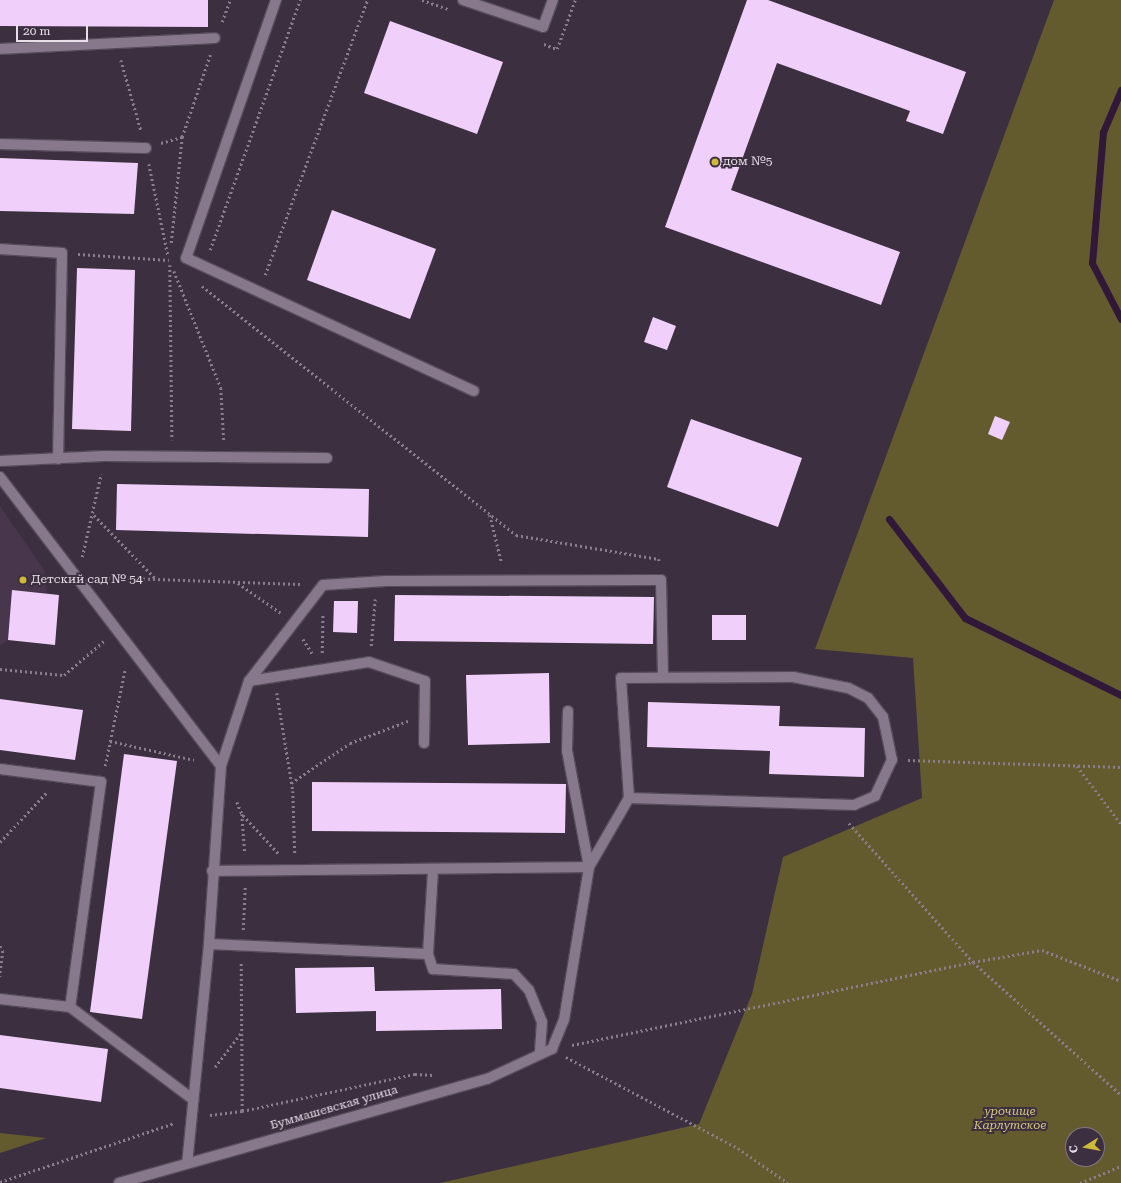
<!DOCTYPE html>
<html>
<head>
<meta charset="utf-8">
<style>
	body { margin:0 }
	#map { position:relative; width:1121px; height:1183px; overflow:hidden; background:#3c2f40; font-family:"Roboto Serif",serif }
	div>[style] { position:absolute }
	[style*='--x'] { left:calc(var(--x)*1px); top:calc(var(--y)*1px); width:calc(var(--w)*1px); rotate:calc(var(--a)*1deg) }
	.built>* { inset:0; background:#47364c }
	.green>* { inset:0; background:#635b2e }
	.stream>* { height:7px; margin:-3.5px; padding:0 3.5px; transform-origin:3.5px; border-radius:3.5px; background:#311839 }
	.building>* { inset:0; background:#f0d0fb }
	.path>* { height:2.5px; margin-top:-1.25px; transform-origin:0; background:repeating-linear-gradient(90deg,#8a7e8d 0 2px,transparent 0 5px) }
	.roads { filter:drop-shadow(1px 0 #564b59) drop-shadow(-1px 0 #564b59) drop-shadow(0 1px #564b59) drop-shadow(0 -1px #564b59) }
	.service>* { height:10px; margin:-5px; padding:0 5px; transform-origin:5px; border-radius:5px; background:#87788c }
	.dots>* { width:11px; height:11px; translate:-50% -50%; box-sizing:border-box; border:2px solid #3c2f40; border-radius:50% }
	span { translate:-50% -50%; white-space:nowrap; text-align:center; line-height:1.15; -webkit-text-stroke:4px #3c2f40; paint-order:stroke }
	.poi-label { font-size:12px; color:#e7dee9 }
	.left { translate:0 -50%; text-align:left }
	.street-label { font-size:12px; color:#e7dee9 }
	.park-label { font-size:12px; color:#d5c87d; font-style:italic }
	.north { position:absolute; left:1065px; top:1127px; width:40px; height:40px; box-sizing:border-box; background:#3c2f40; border:1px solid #807584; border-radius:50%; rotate:259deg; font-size:11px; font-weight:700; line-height:16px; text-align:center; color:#e7dee9 }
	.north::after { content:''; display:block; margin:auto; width:14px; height:18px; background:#ceb938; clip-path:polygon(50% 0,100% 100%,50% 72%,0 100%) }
	.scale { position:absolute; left:16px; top:24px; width:72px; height:18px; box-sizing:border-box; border:2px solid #e7dee9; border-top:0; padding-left:5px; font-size:12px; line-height:14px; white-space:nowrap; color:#e7dee9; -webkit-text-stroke:3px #3c2f40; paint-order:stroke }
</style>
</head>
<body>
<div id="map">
	<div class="built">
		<div style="clip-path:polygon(0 506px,44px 570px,47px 593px,13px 591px,8px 640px,0 646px)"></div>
	</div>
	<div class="green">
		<div style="clip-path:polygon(evenodd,1054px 0,1121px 0,1121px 1183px,440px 1183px,699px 1124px,752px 994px,783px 857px,922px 798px,913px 658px,815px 649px,1054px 0,1073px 1135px,1097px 1135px,1097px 1159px,1073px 1159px,1073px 1135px)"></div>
		<div style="clip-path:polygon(0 1133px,46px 1138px,0 1153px)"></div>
	</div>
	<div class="stream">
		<div style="--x:1121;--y:90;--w:46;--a:113.2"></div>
		<div style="--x:1103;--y:132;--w:131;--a:94.8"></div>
		<div style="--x:1092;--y:263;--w:63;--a:62.6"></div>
		<div style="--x:889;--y:519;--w:125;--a:52.5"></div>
		<div style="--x:965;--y:618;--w:174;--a:26.3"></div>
	</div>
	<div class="building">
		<div style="clip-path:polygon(0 0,208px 0,208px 27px,0 26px)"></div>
		<div style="clip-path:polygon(747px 0,768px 0,966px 72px,943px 134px,906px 121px,910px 111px,777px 63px,731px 190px,900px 252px,881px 305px,665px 227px)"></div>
		<div style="clip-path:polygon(390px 21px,503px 62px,477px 134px,364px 93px)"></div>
		<div style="clip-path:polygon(0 158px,138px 163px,134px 214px,0 211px)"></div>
		<div style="clip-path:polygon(332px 210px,436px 249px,410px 319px,307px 280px)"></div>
		<div style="clip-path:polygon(77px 268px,135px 270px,131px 431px,72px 429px)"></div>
		<div style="clip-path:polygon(653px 317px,676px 326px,667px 350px,644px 342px)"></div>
		<div style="clip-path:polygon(995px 416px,1010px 422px,1002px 440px,988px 434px)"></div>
		<div style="clip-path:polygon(691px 419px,802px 458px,778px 527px,667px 487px)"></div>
		<div style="clip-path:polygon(117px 484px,369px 489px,368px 537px,116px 530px)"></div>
		<div style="clip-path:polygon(12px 590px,59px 595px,55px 645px,8px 640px)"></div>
		<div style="clip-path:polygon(395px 595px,654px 597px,653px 644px,394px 641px)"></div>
		<div style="clip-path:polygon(334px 601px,358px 601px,357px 633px,333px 632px)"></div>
		<div style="clip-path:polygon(712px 615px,746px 615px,746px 640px,712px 640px)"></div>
		<div style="clip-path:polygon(549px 673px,550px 743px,468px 745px,466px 675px)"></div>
		<div style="clip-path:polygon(0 699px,83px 710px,75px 760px,0 750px)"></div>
		<div style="clip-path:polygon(648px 702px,780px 706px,779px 726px,865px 728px,864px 777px,769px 774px,770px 751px,647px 747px)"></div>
		<div style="clip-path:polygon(124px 754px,177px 761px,142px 1019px,90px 1012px)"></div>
		<div style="clip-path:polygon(312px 782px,566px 784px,565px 833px,312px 831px)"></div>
		<div style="clip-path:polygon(374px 967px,375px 991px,501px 989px,502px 1029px,376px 1031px,376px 1011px,296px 1013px,295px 968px)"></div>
		<div style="clip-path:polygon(0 1035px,108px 1049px,101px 1102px,0 1088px)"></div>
	</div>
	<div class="path">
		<div style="--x:422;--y:0;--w:28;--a:19"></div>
		<div style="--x:222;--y:22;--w:23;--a:-70"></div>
		<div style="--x:544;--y:44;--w:14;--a:21"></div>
		<div style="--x:557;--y:49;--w:52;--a:-69.8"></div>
		<div style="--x:121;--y:60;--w:73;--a:74.1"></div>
		<div style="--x:161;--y:143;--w:22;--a:-16"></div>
		<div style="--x:149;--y:164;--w:93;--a:78.2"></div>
		<div style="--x:171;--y:243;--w:107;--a:-84.1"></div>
		<div style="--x:182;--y:137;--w:87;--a:-71.1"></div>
		<div style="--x:210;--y:250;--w:266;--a:-70.2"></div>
		<div style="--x:78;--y:254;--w:91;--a:3.8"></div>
		<div style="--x:170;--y:265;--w:175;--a:89.3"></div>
		<div style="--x:174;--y:271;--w:126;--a:68.1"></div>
		<div style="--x:221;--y:388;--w:53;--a:86.8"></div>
		<div style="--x:265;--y:275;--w:293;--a:-69.6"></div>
		<div style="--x:202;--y:286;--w:401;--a:38.4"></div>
		<div style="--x:516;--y:535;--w:145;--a:9.5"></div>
		<div style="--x:659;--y:559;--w:4;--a:90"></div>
		<div style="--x:94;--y:515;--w:89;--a:45.9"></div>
		<div style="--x:490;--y:515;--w:50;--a:76.2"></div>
		<div style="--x:82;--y:557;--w:85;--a:-77.1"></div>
		<div style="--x:98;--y:577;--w:203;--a:2"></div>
		<div style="--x:238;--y:583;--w:52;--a:34.9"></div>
		<div style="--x:303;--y:639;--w:17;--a:57"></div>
		<div style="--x:371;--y:646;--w:47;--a:-85.1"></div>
		<div style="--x:322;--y:653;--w:39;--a:-89"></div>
		<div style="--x:0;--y:669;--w:64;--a:5.4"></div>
		<div style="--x:64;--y:675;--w:52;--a:-40.4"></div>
		<div style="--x:277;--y:693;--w:99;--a:80.7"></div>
		<div style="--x:293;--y:791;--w:62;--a:88.2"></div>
		<div style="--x:110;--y:741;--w:86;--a:12.7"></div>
		<div style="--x:908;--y:760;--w:213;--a:1.9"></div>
		<div style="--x:105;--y:766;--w:99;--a:-78.3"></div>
		<div style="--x:1077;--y:766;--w:73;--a:52.8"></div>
		<div style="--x:291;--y:783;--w:71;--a:-34.1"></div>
		<div style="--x:350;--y:743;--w:62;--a:-20.8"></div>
		<div style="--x:237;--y:802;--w:13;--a:67"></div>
		<div style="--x:242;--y:814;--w:40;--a:85.7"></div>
		<div style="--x:243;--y:815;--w:53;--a:47.3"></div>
		<div style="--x:849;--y:823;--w:186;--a:48.3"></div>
		<div style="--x:973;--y:962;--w:70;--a:-9.9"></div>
		<div style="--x:1042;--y:950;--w:85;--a:21.4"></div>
		<div style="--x:0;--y:842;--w:69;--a:-46.8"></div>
		<div style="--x:243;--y:930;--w:43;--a:-87.3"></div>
		<div style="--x:0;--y:946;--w:6;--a:59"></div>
		<div style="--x:3;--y:951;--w:26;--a:97"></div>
		<div style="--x:572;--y:1045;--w:409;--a:-11.7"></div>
		<div style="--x:973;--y:962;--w:199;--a:41.9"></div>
		<div style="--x:566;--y:1057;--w:195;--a:27.9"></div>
		<div style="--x:738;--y:1148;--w:61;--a:35"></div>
		<div style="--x:215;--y:1067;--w:43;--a:-52.6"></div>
		<div style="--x:242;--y:1111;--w:177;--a:-12.1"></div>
		<div style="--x:415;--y:1074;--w:18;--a:3"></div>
		<div style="--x:210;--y:1115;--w:32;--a:-7"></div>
		<div style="--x:242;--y:1111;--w:148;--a:-90.4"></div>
		<div style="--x:0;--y:1182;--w:184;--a:-18.7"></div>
		<div style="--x:1080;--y:1183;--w:44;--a:-22.5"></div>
	</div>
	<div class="roads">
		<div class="service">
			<div style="--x:276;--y:0;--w:273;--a:109.2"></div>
			<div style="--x:186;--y:258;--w:317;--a:24.8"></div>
			<div style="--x:463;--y:0;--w:84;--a:18.6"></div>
			<div style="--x:543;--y:27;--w:29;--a:-70"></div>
			<div style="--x:0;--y:49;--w:215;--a:-2.9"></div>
			<div style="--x:0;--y:144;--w:146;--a:1.6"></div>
			<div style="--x:0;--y:249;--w:62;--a:3.7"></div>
			<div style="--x:62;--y:253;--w:206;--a:91.1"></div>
			<div style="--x:0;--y:461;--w:104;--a:-2.8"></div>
			<div style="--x:104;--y:456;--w:223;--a:0.5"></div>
			<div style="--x:0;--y:477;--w:364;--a:52.6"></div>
			<div style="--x:221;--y:766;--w:178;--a:93.9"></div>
			<div style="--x:209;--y:944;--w:220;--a:95.7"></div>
			<div style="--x:249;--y:681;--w:121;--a:-9"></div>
			<div style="--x:369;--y:662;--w:59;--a:18.7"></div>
			<div style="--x:425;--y:681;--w:62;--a:90.9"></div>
			<div style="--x:221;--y:766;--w:89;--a:-71.8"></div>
			<div style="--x:249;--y:681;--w:121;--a:-52.4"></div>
			<div style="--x:323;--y:585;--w:63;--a:-3.6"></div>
			<div style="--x:386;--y:581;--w:275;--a:-0.2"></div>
			<div style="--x:661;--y:580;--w:96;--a:88.8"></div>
			<div style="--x:0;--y:769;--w:102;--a:7.3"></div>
			<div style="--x:101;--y:782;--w:227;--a:97.8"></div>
			<div style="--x:70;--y:1007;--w:151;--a:36.9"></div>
			<div style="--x:212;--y:871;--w:377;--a:-0.6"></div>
			<div style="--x:589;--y:867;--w:118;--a:-100.7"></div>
			<div style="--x:567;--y:751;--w:40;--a:-88.6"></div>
			<div style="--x:209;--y:944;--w:219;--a:2.6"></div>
			<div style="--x:428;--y:954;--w:84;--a:-86.6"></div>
			<div style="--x:428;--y:954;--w:16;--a:72"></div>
			<div style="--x:433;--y:969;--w:81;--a:3.5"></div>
			<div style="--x:514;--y:974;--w:22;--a:47"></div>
			<div style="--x:529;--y:990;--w:35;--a:68"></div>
			<div style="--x:542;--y:1022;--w:32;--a:94"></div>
			<div style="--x:0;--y:999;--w:70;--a:6.5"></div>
			<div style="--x:119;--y:1183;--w:382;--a:-15.8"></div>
			<div style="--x:487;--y:1079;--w:72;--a:-24.8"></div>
			<div style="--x:552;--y:1049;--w:31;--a:-68"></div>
			<div style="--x:564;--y:1020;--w:155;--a:-80.7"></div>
			<div style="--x:589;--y:867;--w:80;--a:-59.9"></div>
			<div style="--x:629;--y:798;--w:225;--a:1.8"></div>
			<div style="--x:854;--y:805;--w:23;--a:-23"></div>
			<div style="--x:875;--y:796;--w:40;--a:-65"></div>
			<div style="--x:892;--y:760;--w:44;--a:-101.8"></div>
			<div style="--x:883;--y:717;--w:24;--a:-128"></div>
			<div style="--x:868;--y:698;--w:22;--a:-153"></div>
			<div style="--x:848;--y:688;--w:56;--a:-168.7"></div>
			<div style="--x:793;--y:677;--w:172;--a:179.7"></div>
			<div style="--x:621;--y:678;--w:120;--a:86.2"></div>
		</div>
	</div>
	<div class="dots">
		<div style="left:715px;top:162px;background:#ceb938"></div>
		<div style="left:23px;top:580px;background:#ceb938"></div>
	</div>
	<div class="poi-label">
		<span class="left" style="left:723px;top:162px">дом №5</span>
		<span class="left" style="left:31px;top:580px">Детский сад № 54</span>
	</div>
	<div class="street-label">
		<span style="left:334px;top:1108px;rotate:-16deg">Буммашевская улица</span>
	</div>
	<div class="park-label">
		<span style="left:1010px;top:1119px">урочище<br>Карлутское</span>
	</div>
	<div class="north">С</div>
	<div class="scale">20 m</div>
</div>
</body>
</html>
